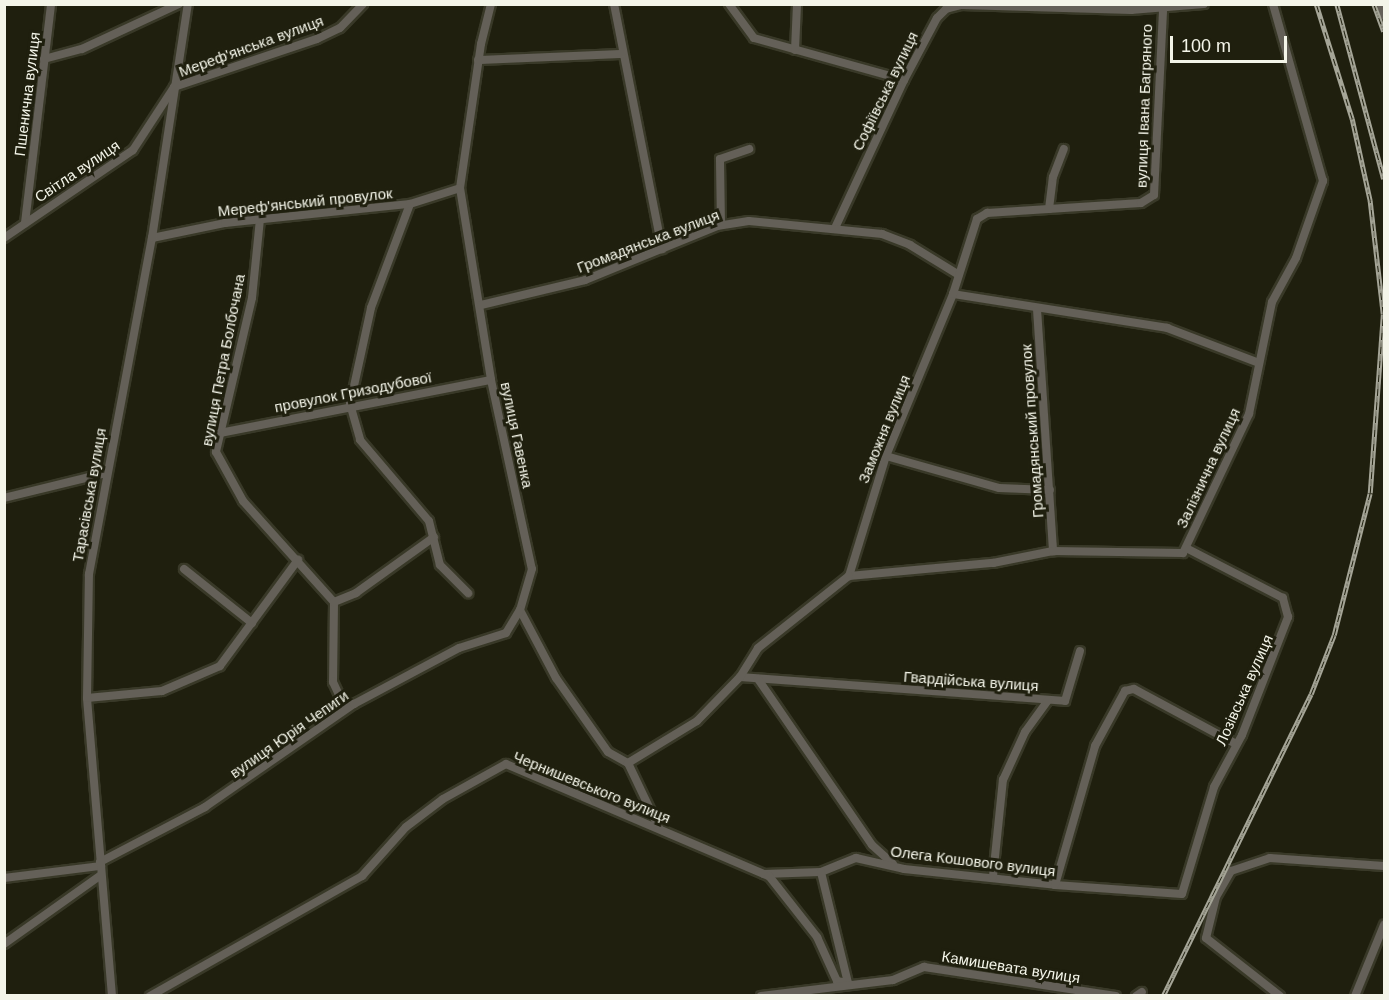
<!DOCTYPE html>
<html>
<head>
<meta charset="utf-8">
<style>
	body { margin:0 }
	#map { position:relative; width:1389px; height:1000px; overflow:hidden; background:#1f1f0e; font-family:Helvetica,sans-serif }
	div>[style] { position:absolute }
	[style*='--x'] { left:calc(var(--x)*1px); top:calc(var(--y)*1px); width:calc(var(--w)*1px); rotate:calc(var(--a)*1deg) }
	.roads { filter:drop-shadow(2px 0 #393928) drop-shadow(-2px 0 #393928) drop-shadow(0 2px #393928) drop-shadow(0 -2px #393928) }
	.street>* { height:8px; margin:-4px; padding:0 4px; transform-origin:4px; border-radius:4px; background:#646058 }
	.rail>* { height:4.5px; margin-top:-2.25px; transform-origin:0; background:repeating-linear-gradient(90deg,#1f1f0e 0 7px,#a5a597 0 14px); box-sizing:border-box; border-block:2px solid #a5a597 }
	span { translate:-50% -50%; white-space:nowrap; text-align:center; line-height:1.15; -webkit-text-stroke:6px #1f1f0e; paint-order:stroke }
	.street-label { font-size:15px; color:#f4f5e9 }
	.frame { position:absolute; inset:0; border:6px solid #f4f5e9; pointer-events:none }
	.scale { position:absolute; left:1170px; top:36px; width:117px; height:27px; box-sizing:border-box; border:3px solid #f4f5e9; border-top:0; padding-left:8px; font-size:18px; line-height:21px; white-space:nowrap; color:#f4f5e9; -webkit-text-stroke:4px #1f1f0e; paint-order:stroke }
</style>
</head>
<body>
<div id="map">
	<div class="roads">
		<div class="street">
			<div style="--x:491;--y:4;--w:41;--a:104"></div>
			<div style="--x:481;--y:44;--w:146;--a:98.3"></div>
			<div style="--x:460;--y:188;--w:194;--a:80.8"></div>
			<div style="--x:491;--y:380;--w:193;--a:77.8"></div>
			<div style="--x:532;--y:569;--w:43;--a:106.3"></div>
			<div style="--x:520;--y:610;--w:77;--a:62.1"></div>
			<div style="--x:556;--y:678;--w:90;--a:54.9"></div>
			<div style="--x:608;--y:752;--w:23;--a:29"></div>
			<div style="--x:628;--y:763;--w:72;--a:64.5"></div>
			<div style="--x:614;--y:4;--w:250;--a:78.9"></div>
			<div style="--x:729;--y:4;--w:42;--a:53.7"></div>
			<div style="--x:754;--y:38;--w:156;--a:15.6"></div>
			<div style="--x:1381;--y:4;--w:12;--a:76"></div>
			<div style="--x:795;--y:50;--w:46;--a:-87.5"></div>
			<div style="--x:44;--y:59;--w:39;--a:-15"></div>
			<div style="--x:82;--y:49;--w:107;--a:-24.9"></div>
			<div style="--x:478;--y:60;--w:144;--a:-2.4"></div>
			<div style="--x:410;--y:204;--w:111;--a:110.6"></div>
			<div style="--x:371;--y:308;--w:98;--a:102.3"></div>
			<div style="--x:350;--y:404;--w:37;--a:74"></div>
			<div style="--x:360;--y:440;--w:106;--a:49.6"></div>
			<div style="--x:429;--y:521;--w:45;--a:76"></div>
			<div style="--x:440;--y:565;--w:40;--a:45"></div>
			<div style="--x:1049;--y:209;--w:32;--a:-83"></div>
			<div style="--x:1053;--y:177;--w:30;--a:-69"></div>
			<div style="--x:260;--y:219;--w:79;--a:95.8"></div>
			<div style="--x:252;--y:298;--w:158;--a:103.2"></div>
			<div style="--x:216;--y:452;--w:56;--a:61.1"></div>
			<div style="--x:243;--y:501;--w:136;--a:48"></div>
			<div style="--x:334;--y:602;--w:80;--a:90.7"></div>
			<div style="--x:333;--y:682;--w:23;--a:65"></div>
			<div style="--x:343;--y:703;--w:11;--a:5"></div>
			<div style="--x:25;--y:223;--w:221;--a:-83.2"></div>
			<div style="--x:721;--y:225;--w:66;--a:-90.9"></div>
			<div style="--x:720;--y:159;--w:31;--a:-19"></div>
			<div style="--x:835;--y:228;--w:163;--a:-65"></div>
			<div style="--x:904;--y:80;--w:70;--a:-62"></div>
			<div style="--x:937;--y:18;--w:13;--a:-45"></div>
			<div style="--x:946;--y:9;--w:16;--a:-15"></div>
			<div style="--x:961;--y:5;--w:170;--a:1.7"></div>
			<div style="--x:1131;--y:10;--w:73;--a:-4.7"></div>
			<div style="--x:4;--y:238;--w:156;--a:-34.3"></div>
			<div style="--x:133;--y:150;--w:75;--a:-56.9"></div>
			<div style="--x:174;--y:87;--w:151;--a:-18.6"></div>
			<div style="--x:317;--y:39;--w:25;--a:-26"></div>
			<div style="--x:340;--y:28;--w:33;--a:-46"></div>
			<div style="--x:152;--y:238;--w:75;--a:-11.6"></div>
			<div style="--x:225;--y:223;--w:186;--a:-5.9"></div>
			<div style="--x:410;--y:204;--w:52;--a:-17.7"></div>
			<div style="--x:953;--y:294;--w:217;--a:9"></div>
			<div style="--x:1167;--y:328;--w:98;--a:20.8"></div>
			<div style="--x:481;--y:305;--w:107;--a:-13.5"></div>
			<div style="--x:585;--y:280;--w:143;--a:-22.2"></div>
			<div style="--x:717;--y:226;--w:32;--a:-9"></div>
			<div style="--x:749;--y:221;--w:134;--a:5.6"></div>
			<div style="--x:882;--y:234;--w:30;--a:21"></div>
			<div style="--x:910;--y:245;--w:57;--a:31.5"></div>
			<div style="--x:1037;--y:309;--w:243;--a:86.2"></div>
			<div style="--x:220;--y:433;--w:276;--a:-11.1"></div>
			<div style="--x:886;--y:456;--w:117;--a:15.8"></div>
			<div style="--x:999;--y:488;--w:51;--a:2.2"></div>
			<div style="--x:4;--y:498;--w:105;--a:-13.8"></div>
			<div style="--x:184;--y:569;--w:87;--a:38.5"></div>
			<div style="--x:849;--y:576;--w:145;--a:-5.2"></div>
			<div style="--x:993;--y:563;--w:61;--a:-11.3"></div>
			<div style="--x:1053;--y:551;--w:130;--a:0.9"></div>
			<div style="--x:1183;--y:553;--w:154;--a:-64.6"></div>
			<div style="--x:1249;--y:414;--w:114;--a:-78.4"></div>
			<div style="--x:1272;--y:302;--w:50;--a:-61.4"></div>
			<div style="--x:1296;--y:258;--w:82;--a:-70.7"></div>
			<div style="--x:1323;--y:181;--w:184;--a:-105.8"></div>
			<div style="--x:849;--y:576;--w:126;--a:-72.9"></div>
			<div style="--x:886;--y:456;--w:175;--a:-67.5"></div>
			<div style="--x:953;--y:294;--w:79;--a:-72.3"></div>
			<div style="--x:977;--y:219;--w:12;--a:-31"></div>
			<div style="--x:987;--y:213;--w:154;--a:-3.7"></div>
			<div style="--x:1141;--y:203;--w:15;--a:-32"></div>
			<div style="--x:1154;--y:195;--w:186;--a:-87.2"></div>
			<div style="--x:334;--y:602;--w:24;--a:-22"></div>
			<div style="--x:356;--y:593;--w:96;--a:-35.7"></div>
			<div style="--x:740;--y:677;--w:326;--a:4.2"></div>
			<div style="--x:1065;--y:701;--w:52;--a:-73.3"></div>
			<div style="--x:758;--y:679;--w:201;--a:55.5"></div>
			<div style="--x:872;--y:845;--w:28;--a:42"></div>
			<div style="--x:87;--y:698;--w:75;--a:-5.3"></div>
			<div style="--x:162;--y:691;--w:63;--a:-23.3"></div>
			<div style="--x:220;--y:666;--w:132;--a:-53.7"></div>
			<div style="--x:628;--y:763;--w:81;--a:-31.3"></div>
			<div style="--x:697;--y:721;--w:62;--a:-45.7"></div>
			<div style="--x:740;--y:677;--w:34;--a:-58"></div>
			<div style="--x:758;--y:648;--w:116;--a:-38.4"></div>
			<div style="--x:100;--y:862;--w:119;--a:-27.6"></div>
			<div style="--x:205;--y:807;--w:181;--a:-34.7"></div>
			<div style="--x:354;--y:704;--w:119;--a:-28.1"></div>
			<div style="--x:459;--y:648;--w:49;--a:-17.7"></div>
			<div style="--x:506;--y:633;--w:27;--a:-59"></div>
			<div style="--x:764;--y:874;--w:57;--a:-2"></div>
			<div style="--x:821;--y:872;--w:38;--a:-22"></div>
			<div style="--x:856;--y:858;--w:49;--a:12.9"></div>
			<div style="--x:904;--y:869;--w:152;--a:6"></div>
			<div style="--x:1055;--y:885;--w:127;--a:4.1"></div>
			<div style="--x:1182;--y:894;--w:112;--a:-73.3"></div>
			<div style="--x:1214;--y:787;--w:59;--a:-61.7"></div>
			<div style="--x:1242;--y:735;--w:127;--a:-68.7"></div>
			<div style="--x:1288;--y:617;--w:20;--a:-105"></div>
			<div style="--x:1283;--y:598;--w:109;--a:-152.7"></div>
			<div style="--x:993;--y:876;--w:97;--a:-84.1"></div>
			<div style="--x:1003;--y:780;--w:53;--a:-65.4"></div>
			<div style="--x:1025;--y:732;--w:39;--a:-54"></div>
			<div style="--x:4;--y:878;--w:98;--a:-7.1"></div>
			<div style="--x:1055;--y:885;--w:145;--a:-73.9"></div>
			<div style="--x:1095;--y:746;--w:63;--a:-61.4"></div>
			<div style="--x:1125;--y:691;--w:9;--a:-13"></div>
			<div style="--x:1134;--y:689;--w:116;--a:28.3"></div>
			<div style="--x:4;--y:944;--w:119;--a:-35.4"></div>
			<div style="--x:112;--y:996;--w:299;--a:-94.8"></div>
			<div style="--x:87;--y:698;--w:124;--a:-89.1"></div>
			<div style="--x:89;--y:574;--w:342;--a:-79.4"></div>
			<div style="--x:152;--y:238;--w:237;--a:-81.3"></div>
			<div style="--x:150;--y:996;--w:244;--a:-29.5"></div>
			<div style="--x:362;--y:876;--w:66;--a:-48.1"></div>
			<div style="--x:406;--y:827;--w:46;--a:-37.1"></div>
			<div style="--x:443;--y:799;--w:72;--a:-29.1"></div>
			<div style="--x:506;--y:764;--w:286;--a:23.1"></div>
			<div style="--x:769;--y:876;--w:78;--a:51.8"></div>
			<div style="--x:817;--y:937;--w:48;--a:65.6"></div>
			<div style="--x:837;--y:981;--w:11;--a:10"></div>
			<div style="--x:848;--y:983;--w:114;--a:-103.7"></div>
			<div style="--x:761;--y:996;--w:133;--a:-6.9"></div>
			<div style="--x:893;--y:980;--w:34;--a:-23"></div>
			<div style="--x:924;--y:967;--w:194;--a:8.6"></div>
			<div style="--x:1136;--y:996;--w:7;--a:-34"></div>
			<div style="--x:1280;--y:996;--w:94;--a:-141.9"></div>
			<div style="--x:1206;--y:938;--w:42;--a:-76.3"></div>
			<div style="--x:1216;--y:897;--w:30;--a:-60"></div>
			<div style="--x:1231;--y:871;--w:41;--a:-18.4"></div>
			<div style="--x:1270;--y:858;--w:114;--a:4"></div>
			<div style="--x:1355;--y:996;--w:77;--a:-67.8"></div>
		</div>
	</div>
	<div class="rail">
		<div style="--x:1337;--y:4;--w:181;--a:75"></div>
		<div style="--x:1374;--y:4;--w:29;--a:70"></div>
		<div style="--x:1163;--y:996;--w:336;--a:-63.9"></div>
		<div style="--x:1311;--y:694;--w:63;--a:-68.7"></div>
		<div style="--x:1334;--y:635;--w:146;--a:-75.8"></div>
		<div style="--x:1370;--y:493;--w:179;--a:-85.8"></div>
		<div style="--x:1383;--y:314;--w:114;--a:-96.6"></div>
		<div style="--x:1370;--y:201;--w:84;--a:-102.4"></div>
		<div style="--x:1352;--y:119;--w:121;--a:-107.4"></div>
	</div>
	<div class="street-label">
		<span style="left:251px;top:46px;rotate:-20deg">Мереф'янська вулиця</span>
		<span style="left:885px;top:91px;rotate:-64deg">Софіївська вулиця</span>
		<span style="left:27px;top:94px;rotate:-83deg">Пшенична вулиця</span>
		<span style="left:1144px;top:106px;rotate:-88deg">вулиця Івана Багряного</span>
		<span style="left:77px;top:171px;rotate:-34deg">Світла вулиця</span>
		<span style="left:305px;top:202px;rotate:-6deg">Мереф'янський провулок</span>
		<span style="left:648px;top:241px;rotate:-21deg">Громадянська вулиця</span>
		<span style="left:223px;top:360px;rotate:-79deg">вулиця Петра Болбочана</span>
		<span style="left:353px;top:392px;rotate:-11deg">провулок Гризодубової</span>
		<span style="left:884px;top:429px;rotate:-68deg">Заможня вулиця</span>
		<span style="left:1032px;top:431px;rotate:-94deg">Громадянський провулок</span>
		<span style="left:517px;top:435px;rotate:78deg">вулиця Гавенка</span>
		<span style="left:1208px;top:468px;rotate:-65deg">Залізнична вулиця</span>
		<span style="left:89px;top:495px;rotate:-80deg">Тарасівська вулиця</span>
		<span style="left:971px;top:681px;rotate:4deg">Гвардійська вулиця</span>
		<span style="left:1244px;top:690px;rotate:-66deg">Лозівська вулиця</span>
		<span style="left:289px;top:734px;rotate:-35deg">вулиця Юрія Чепиги</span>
		<span style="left:592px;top:787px;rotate:22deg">Чернишевського вулиця</span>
		<span style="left:973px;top:861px;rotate:7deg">Олега Кошового вулиця</span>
		<span style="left:1011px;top:967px;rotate:9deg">Камишевата вулиця</span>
	</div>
	<div class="frame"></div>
	<div class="scale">100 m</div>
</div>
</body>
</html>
